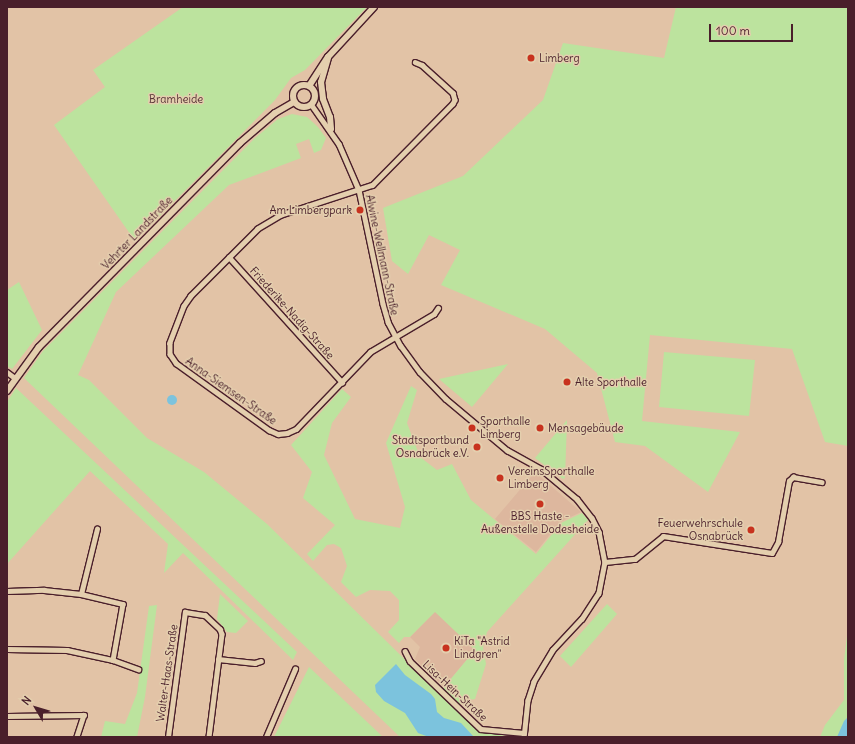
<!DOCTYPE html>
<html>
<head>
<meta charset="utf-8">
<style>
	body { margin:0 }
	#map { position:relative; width:855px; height:744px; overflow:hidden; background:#e2c3a6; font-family:Delius,sans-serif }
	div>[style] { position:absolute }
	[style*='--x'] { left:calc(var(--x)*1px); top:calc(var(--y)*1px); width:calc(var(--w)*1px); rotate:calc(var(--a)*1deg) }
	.built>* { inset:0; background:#ddb79e }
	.green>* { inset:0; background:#bce39e }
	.water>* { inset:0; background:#7cc3dd }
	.round { border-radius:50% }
	.roads { filter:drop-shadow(1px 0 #4a1f2b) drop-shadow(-1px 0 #4a1f2b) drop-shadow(0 1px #4a1f2b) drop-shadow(0 -1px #4a1f2b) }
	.minor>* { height:4.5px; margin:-2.25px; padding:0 2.25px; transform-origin:2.25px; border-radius:2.25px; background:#e4cfae }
	.secondary>* { height:6px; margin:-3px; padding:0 3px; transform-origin:3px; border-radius:3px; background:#e4cfae }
	.secondary>.ring { margin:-3px; padding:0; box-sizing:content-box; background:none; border:6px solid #e4cfae; border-radius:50% }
	.dots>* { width:11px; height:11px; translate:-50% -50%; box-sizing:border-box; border:2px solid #e4cfae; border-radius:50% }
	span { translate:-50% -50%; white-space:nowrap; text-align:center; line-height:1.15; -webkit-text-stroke:3px #e4cfae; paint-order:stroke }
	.poi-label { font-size:11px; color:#4a1f2b }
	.left { translate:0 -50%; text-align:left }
	.right { translate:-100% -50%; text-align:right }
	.park-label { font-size:11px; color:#553336 }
	.street-label { font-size:11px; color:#4a1f2b }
	.frame { position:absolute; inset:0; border:8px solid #4a1f2b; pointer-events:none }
	.north { position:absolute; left:16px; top:688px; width:40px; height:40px; -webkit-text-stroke:3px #e4cfae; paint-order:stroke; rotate:308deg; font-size:11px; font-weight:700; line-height:16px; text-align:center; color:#4a1f2b }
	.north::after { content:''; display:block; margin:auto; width:14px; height:18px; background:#4a1f2b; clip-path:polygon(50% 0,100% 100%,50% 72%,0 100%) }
	.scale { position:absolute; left:709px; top:24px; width:84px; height:18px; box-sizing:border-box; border:2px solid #4a1f2b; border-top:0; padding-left:5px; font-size:12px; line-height:14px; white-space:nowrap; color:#4a1f2b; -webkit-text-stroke:3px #e4cfae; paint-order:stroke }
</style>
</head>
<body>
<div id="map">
	<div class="built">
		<div style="clip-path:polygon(535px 472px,581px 512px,560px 522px,536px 552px,495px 519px)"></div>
		<div style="clip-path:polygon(435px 611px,475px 650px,444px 687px,415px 659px,420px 647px,410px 637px)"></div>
	</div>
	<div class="green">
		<div style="clip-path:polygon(183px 7px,367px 7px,305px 70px,291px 78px,275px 100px,135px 241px,54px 125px,105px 87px,93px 70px)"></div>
		<div style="clip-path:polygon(676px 7px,848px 7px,848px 446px,825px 442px,792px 349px,650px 335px,642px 421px,740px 432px,708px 492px,645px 446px,615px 442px,597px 373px,545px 329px,441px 285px,460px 250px,429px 235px,408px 274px,392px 261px,383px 208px,463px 176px,543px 100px,563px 43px,664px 58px)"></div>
		<div style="clip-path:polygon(292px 114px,307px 117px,318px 127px,326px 138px,321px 150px,314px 153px,309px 139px,296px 144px,301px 158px,229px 185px,116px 292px,78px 375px,89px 380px,147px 438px,204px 472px,267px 524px,439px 693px,475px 650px,435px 612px,410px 637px,404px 637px,399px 643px,388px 632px,399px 620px,399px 600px,390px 591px,370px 590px,356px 597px,341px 582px,347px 566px,341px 548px,334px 544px,327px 545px,313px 561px,307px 554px,335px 525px,303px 498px,312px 472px,291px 445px,342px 389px,351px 397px,332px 423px,324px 455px,355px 519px,400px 528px,405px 507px,386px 443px,411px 386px,417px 390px,407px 423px,420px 457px,437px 470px,452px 464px,471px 500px,536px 554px,561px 523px,582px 513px,588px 520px,487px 632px,483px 647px,486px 664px,475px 699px,463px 701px,455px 709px,480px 732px,513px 737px,400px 737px,24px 378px,43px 351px,255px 138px,278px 119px)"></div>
		<div style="clip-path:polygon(19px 282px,42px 330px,12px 369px,7px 366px,7px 290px)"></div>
		<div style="clip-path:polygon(664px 352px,755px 360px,749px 416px,659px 407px)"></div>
		<div style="clip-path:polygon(508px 364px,472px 407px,439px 379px)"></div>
		<div style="clip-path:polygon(16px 388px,297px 652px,293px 660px,183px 553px,164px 573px,168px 544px,90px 471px,7px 564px,7px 402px)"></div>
		<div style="clip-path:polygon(567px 420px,565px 478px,563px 479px,535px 458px)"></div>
		<div style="clip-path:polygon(220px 594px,248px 621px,236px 633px,227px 632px,217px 619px)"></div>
		<div style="clip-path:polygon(607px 604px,617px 614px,571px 667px,560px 656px)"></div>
		<div style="clip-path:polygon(157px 605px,145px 697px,137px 737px,101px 737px,105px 721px,125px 724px,137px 693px,149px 606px)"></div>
		<div style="clip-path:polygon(848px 628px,848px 737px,820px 737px,825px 725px,844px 700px,844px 659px)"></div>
		<div style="clip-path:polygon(309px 667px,383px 737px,274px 737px)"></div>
	</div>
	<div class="water">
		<div class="round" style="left:167px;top:395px;width:10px;height:10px"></div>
		<div style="clip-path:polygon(396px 664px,405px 675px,431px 694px,435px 699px,437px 712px,444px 718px,461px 723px,474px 737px,429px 737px,418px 733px,405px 713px,384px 701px,376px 692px,375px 685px)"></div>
		<div style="clip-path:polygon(847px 718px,848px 737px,837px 737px,844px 721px)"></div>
	</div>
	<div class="roads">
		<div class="minor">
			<div style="--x:415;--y:62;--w:8;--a:23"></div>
			<div style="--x:422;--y:65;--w:42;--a:42.1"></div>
			<div style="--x:453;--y:93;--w:7;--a:74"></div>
			<div style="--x:455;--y:100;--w:4;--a:117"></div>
			<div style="--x:453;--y:104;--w:114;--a:134.6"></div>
			<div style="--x:373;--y:185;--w:97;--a:161.9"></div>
			<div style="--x:281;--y:215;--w:27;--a:149"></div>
			<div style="--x:258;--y:229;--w:95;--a:135"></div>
			<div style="--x:191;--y:296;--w:12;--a:125"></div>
			<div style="--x:184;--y:306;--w:40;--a:111"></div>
			<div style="--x:170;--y:343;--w:11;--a:90"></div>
			<div style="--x:170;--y:354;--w:11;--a:56"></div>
			<div style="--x:176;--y:363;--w:115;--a:35.8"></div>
			<div style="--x:269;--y:430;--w:10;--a:24"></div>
			<div style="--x:278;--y:434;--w:9;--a:-6"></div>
			<div style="--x:287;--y:433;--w:10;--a:-24"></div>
			<div style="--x:296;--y:429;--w:107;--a:-46.1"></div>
			<div style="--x:370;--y:352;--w:74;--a:-30.7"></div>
			<div style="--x:434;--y:314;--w:7;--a:-56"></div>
			<div style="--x:311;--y:104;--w:49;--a:55"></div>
			<div style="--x:339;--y:144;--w:50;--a:66.5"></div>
			<div style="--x:359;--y:190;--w:116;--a:78.1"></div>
			<div style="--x:383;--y:304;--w:19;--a:74"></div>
			<div style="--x:388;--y:322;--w:27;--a:62"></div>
			<div style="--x:401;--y:346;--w:32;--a:54"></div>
			<div style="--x:420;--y:372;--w:37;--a:46"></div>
			<div style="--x:446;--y:399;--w:80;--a:39.9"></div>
			<div style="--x:507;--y:450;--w:39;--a:29"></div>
			<div style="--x:541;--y:469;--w:47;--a:39.8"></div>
			<div style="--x:577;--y:499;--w:24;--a:52"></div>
			<div style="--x:592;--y:518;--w:16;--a:63"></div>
			<div style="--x:599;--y:532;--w:31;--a:79"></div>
			<div style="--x:605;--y:562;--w:32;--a:101"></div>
			<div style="--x:599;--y:593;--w:31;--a:123"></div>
			<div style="--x:582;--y:619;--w:42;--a:133.1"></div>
			<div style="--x:553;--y:650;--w:37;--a:121"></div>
			<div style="--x:534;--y:682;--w:19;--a:108"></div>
			<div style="--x:528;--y:700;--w:37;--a:96"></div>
			<div style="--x:229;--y:257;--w:169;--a:47.9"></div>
			<div style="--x:7;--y:372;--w:10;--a:37"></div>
			<div style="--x:605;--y:562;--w:30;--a:-6"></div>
			<div style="--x:635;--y:559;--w:36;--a:-39"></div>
			<div style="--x:663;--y:536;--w:110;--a:8.9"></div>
			<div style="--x:772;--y:553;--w:13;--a:-61"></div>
			<div style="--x:778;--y:542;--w:62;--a:-79.8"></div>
			<div style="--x:789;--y:481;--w:6;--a:-45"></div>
			<div style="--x:793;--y:477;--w:29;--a:10"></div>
			<div style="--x:7;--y:591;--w:37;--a:-2"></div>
			<div style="--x:44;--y:590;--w:37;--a:6"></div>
			<div style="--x:81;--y:594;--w:43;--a:13.4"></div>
			<div style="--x:123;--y:604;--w:57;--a:100.1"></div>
			<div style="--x:81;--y:594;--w:67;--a:-76.2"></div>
			<div style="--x:7;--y:649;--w:60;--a:1"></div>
			<div style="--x:67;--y:650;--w:47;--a:12.3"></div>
			<div style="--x:113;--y:660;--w:27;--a:20"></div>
			<div style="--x:405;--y:651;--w:11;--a:63"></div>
			<div style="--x:410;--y:661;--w:98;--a:43.8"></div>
			<div style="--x:481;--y:729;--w:43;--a:5.3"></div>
			<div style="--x:218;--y:659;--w:37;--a:6"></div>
			<div style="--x:255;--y:663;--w:6;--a:-18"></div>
			<div style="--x:7;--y:716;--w:77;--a:-0.7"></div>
			<div style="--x:84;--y:715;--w:23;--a:108"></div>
			<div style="--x:168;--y:737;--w:126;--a:-82.3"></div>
			<div style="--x:185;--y:612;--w:20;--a:9"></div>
			<div style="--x:205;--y:615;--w:21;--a:43"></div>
			<div style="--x:220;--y:629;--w:5;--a:68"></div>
			<div style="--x:222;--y:634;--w:104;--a:97.2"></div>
			<div style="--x:266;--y:737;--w:74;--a:-66.9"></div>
		</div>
		<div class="secondary">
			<div style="--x:328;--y:58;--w:25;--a:106"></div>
			<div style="--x:321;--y:82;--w:17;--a:83"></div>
			<div style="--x:323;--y:99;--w:19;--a:69"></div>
			<div style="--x:330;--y:117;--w:12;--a:85"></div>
			<div class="ring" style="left:293px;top:85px;width:16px;height:16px"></div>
			<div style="--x:309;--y:86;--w:35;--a:-57"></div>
			<div style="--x:328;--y:57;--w:68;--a:-47.4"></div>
			<div style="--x:7;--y:391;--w:54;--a:-54"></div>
			<div style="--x:39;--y:347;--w:286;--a:-45.4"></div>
			<div style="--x:240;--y:143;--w:46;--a:-40.6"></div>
			<div style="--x:275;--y:113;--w:22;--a:-30"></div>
		</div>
	</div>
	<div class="dots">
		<div style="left:531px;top:58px;background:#c8321e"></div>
		<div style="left:360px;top:210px;background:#c8321e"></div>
		<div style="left:567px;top:382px;background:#c8321e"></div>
		<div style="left:472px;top:428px;background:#c8321e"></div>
		<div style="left:540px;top:428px;background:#c8321e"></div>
		<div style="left:477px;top:447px;background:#c8321e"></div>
		<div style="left:500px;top:478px;background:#c8321e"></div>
		<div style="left:540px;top:504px;background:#c8321e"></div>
		<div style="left:751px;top:530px;background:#c8321e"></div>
		<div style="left:446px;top:648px;background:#c8321e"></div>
	</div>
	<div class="poi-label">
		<span class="left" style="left:539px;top:58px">Limberg</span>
		<span class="right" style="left:352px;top:210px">Am Limbergpark</span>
		<span class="left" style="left:575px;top:382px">Alte Sporthalle</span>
		<span class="left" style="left:480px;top:428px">Sporthalle<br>Limberg</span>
		<span class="left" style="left:548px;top:428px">Mensagebäude</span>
		<span class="right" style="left:469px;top:447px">Stadtsportbund<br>Osnabrück e.V.</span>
		<span class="left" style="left:508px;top:478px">VereinsSporthalle<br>Limberg</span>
		<span style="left:540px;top:523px">BBS Haste -<br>Außenstelle Dodesheide</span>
		<span class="right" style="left:743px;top:530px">Feuerwehrschule<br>Osnabrück</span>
		<span class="left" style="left:454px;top:648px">KiTa "Astrid<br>Lindgren"</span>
	</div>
	<div class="park-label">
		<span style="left:176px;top:99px">Bramheide</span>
	</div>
	<div class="street-label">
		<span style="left:137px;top:233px;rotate:-46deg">Vehrter Landstraße</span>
		<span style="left:382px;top:255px;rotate:78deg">Alwine-Wellmann-Straße</span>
		<span style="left:292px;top:313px;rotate:48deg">Friederike-Nadig-Straße</span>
		<span style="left:231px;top:391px;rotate:35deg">Anna-Siemsen-Straße</span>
		<span style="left:167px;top:673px;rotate:-82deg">Walter-Haas-Straße</span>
		<span style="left:455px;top:691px;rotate:43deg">Lisa-Hein-Straße</span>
	</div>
	<div class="frame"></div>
	<div class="north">N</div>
	<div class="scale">100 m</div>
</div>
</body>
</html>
